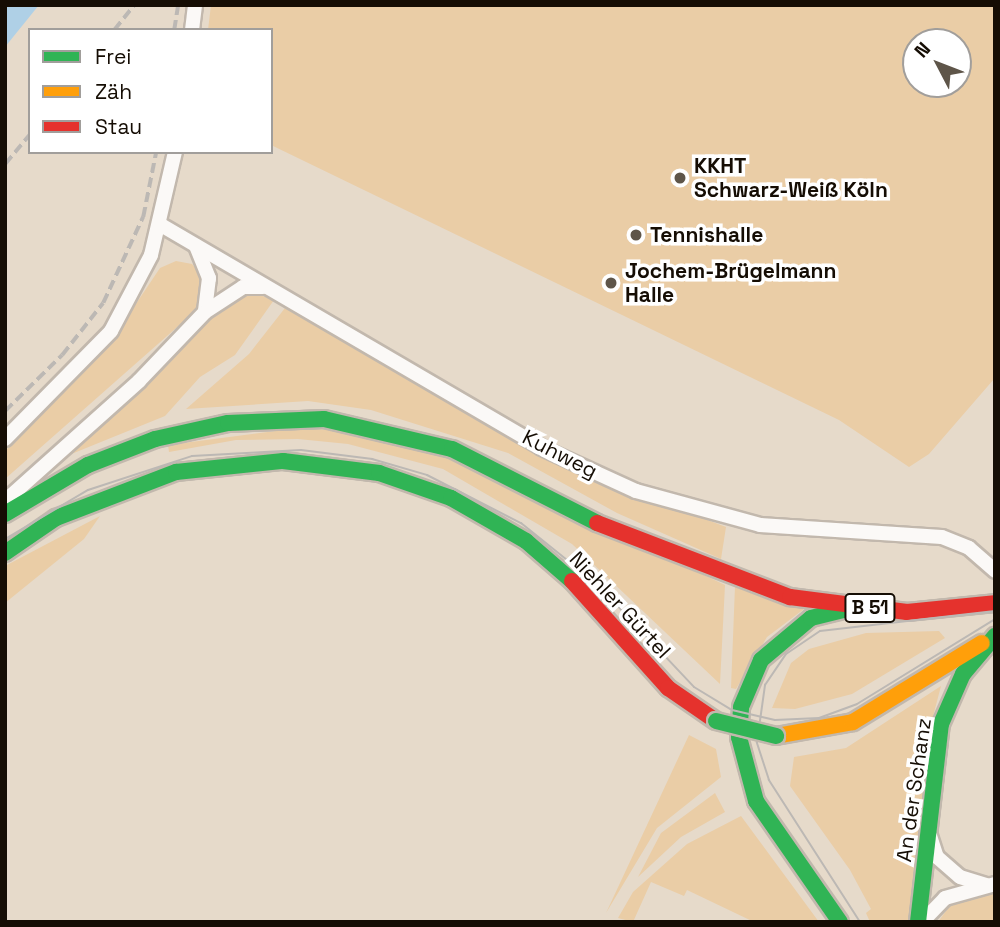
<!DOCTYPE html>
<html>
<head>
<meta charset="utf-8">
<style>
	body { margin:0 }
	#map { position:relative; width:1000px; height:927px; overflow:hidden; background:#e6daca; font-family:"Space Grotesk",sans-serif }
	div>[style] { position:absolute }
	[style*='--x'] { left:calc(var(--x)*1px); top:calc(var(--y)*1px); width:calc(var(--w)*1px); rotate:calc(var(--a)*1deg) }
	.green>* { inset:0; background:#eacda6 }
	.water>* { inset:0; background:#afd0e6 }
	.roads { filter:drop-shadow(2px 0 #c2b8ad) drop-shadow(-2px 0 #c2b8ad) drop-shadow(0 2px #c2b8ad) drop-shadow(0 -2px #c2b8ad) }
	.street>* { height:14px; margin:-7px; padding:0 7px; transform-origin:7px; border-radius:7px; background:#fbf9f7 }
	.fast>* { height:16px; margin:-8px; padding:0 8px; transform-origin:8px; border-radius:8px; background:#30b455 }
	.slow>* { height:16px; margin:-8px; padding:0 8px; transform-origin:8px; border-radius:8px; background:#ff9f0a }
	.jam>* { height:16px; margin:-8px; padding:0 8px; transform-origin:8px; border-radius:8px; background:#e5322d }
	.tram>* { height:2px; margin:-1px; padding:0 1px; transform-origin:1px; border-radius:1px; background:#bcb8b4 }
	.rail>* { height:3.5px; margin-top:-1.75px; transform-origin:0; background:repeating-linear-gradient(90deg,#bcb8b4 0 10px,transparent 0 15px) }
	.bridges { filter:drop-shadow(2px 0 #c2b8ad) drop-shadow(-2px 0 #c2b8ad) drop-shadow(0 2px #c2b8ad) drop-shadow(0 -2px #c2b8ad) }
	.fast-bridge>* { height:16px; margin:-8px; padding:0 8px; transform-origin:8px; border-radius:8px; background:#30b455 }
	.dots>* { width:19px; height:19px; translate:-50% -50%; box-sizing:border-box; border:4px solid #fff; border-radius:50% }
	span { translate:-50% -50%; white-space:nowrap; text-align:center; line-height:1.15; -webkit-text-stroke:7px #fff; paint-order:stroke }
	.shield-label span { padding:2px 5px; background:#fff; border:2px solid; border-radius:5px; -webkit-text-stroke-width:0 }
	.shield-label { font-size:19px; color:#150d04; font-weight:700 }
	.poi-label { font-size:21px; color:#150d04; font-weight:700 }
	.left { translate:0 -50%; text-align:left }
	.street-label { font-size:21px; color:#150d04 }
	.frame { position:absolute; inset:0; border:7px solid #150d04; pointer-events:none }
	.legend { position:absolute; left:28px; top:28px; width:245px; height:126px; box-sizing:border-box; background:#fff; border:2px solid #a19e9b; margin:0; padding:9px 12px; list-style:none; font-size:21px; color:#150d04 }
	.legend li { display:flex; align-items:center; gap:14px; height:35px }
	.legend b { width:35px; border:2px solid #a19e9b }
	.north { position:absolute; left:902px; top:28px; width:70px; height:70px; box-sizing:border-box; background:#fff; border:2px solid #a19e9b; border-radius:50%; rotate:312deg; font-size:19px; font-weight:700; line-height:28px; text-align:center; color:#150d04 }
	.north::after { content:''; display:block; margin:auto; width:24px; height:32px; background:#5e5549; clip-path:polygon(50% 0,100% 100%,50% 72%,0 100%) }
</style>
</head>
<body>
<div id="map">
	<div class="green">
		<div style="clip-path:polygon(evenodd,211px 5px,995px 5px,994px 379px,929px 454px,909px 467px,839px 420px,271px 145px,271px 30px,208px 30px,211px 5px,916px 42px,958px 42px,958px 84px,916px 84px,916px 42px)"></div>
		<div style="clip-path:polygon(176px 261px,192px 264px,203px 276px,201px 306px,5px 479px,5px 451px,105px 350px,160px 268px)"></div>
		<div style="clip-path:polygon(248px 291px,274px 300px,235px 355px,200px 377px,165px 416px,64px 457px,225px 303px)"></div>
		<div style="clip-path:polygon(285px 308px,568px 467px,726px 527px,721px 559px,617px 513px,508px 453px,371px 410px,308px 401px,186px 409px,249px 354px)"></div>
		<div style="clip-path:polygon(299px 428px,352px 431px,447px 454px,725px 585px,720px 684px,572px 544px,443px 469px,348px 444px,298px 439px,236px 440px,169px 452px,168px 445px)"></div>
		<div style="clip-path:polygon(100px 516px,84px 539px,5px 603px,5px 566px)"></div>
		<div style="clip-path:polygon(735px 586px,808px 606px,767px 637px,736px 689px,731px 688px)"></div>
		<div style="clip-path:polygon(939px 631px,945px 638px,852px 694px,795px 709px,772px 708px,791px 663px,809px 649px,866px 633px)"></div>
		<div style="clip-path:polygon(941px 686px,931px 724px,912px 922px,870px 922px,866px 913px,871px 909px,850px 870px,790px 786px,794px 757px,846px 748px)"></div>
		<div style="clip-path:polygon(689px 735px,716px 749px,721px 777px,657px 828px,606px 913px)"></div>
		<div style="clip-path:polygon(715px 793px,725px 812px,681px 837px,638px 877px,661px 833px)"></div>
		<div style="clip-path:polygon(741px 816px,819px 922px,754px 922px,687px 890px,684px 896px,651px 882px,633px 922px,618px 918px,633px 892px,687px 844px)"></div>
		<div style="clip-path:polygon(995px 893px,995px 922px,938px 922px,951px 904px)"></div>
	</div>
	<div class="water">
		<div style="clip-path:polygon(5px 5px,39px 5px,5px 47px)"></div>
	</div>
	<div class="roads">
		<div class="street">
			<div style="--x:192;--y:30;--w:25;--a:-83"></div>
			<div style="--x:161;--y:225;--w:441;--a:30.3"></div>
			<div style="--x:542;--y:448;--w:103;--a:24.6"></div>
			<div style="--x:636;--y:491;--w:129;--a:15.3"></div>
			<div style="--x:760;--y:525;--w:182;--a:3.8"></div>
			<div style="--x:942;--y:537;--w:29;--a:22"></div>
			<div style="--x:969;--y:548;--w:35;--a:41"></div>
			<div style="--x:196;--y:246;--w:35;--a:68"></div>
			<div style="--x:209;--y:278;--w:34;--a:97"></div>
			<div style="--x:5;--y:439;--w:151;--a:-45.5"></div>
			<div style="--x:111;--y:331;--w:86;--a:-62.2"></div>
			<div style="--x:151;--y:255;--w:106;--a:-76.9"></div>
			<div style="--x:5;--y:501;--w:180;--a:-41.8"></div>
			<div style="--x:139;--y:381;--w:95;--a:-46.3"></div>
			<div style="--x:205;--y:312;--w:45;--a:-33.3"></div>
			<div style="--x:243;--y:287;--w:20;--a:0"></div>
			<div style="--x:930;--y:836;--w:22;--a:72"></div>
			<div style="--x:937;--y:857;--w:30;--a:41"></div>
			<div style="--x:960;--y:877;--w:28;--a:17"></div>
			<div style="--x:922;--y:922;--w:33;--a:-46"></div>
			<div style="--x:945;--y:898;--w:52;--a:-15.6"></div>
		</div>
		<div class="fast">
			<div style="--x:5;--y:514;--w:96;--a:-30.6"></div>
			<div style="--x:88;--y:465;--w:72;--a:-21.2"></div>
			<div style="--x:155;--y:439;--w:75;--a:-12.4"></div>
			<div style="--x:228;--y:423;--w:96;--a:-2.4"></div>
			<div style="--x:324;--y:419;--w:131;--a:13.2"></div>
			<div style="--x:452;--y:449;--w:163;--a:27"></div>
			<div style="--x:5;--y:553;--w:62;--a:-34.5"></div>
			<div style="--x:56;--y:518;--w:129;--a:-21"></div>
			<div style="--x:176;--y:472;--w:108;--a:-5.9"></div>
			<div style="--x:283;--y:461;--w:97;--a:7.1"></div>
			<div style="--x:379;--y:473;--w:76;--a:19.1"></div>
			<div style="--x:451;--y:498;--w:86;--a:29.8"></div>
			<div style="--x:526;--y:541;--w:61;--a:41"></div>
			<div style="--x:840;--y:922;--w:147;--a:-124.8"></div>
			<div style="--x:756;--y:801;--w:66;--a:-104.9"></div>
			<div style="--x:739;--y:737;--w:30;--a:-86"></div>
			<div style="--x:741;--y:707;--w:51;--a:-66.9"></div>
			<div style="--x:761;--y:660;--w:65;--a:-40"></div>
			<div style="--x:811;--y:618;--w:45;--a:-14"></div>
			<div style="--x:918;--y:922;--w:199;--a:-83.4"></div>
			<div style="--x:941;--y:724;--w:55;--a:-66.3"></div>
			<div style="--x:963;--y:674;--w:50;--a:-49.9"></div>
		</div>
		<div class="slow">
			<div style="--x:776;--y:736;--w:78;--a:-10.3"></div>
			<div style="--x:853;--y:722;--w:151;--a:-31.5"></div>
		</div>
		<div class="jam">
			<div style="--x:597;--y:523;--w:207;--a:21"></div>
			<div style="--x:790;--y:597;--w:118;--a:7.3"></div>
			<div style="--x:907;--y:612;--w:88;--a:-5.8"></div>
			<div style="--x:572;--y:581;--w:144;--a:48.1"></div>
			<div style="--x:668;--y:688;--w:58;--a:34.5"></div>
		</div>
	</div>
	<div class="tram">
		<div style="--x:5;--y:539;--w:96;--a:-30.6"></div>
		<div style="--x:88;--y:490;--w:109;--a:-18.1"></div>
		<div style="--x:192;--y:456;--w:109;--a:-3.2"></div>
		<div style="--x:301;--y:450;--w:72;--a:7.2"></div>
		<div style="--x:372;--y:459;--w:57;--a:16.2"></div>
		<div style="--x:427;--y:475;--w:106;--a:27.1"></div>
		<div style="--x:521;--y:523;--w:97;--a:38.8"></div>
		<div style="--x:597;--y:584;--w:141;--a:46.7"></div>
		<div style="--x:694;--y:687;--w:44;--a:31.2"></div>
		<div style="--x:732;--y:710;--w:44;--a:13.1"></div>
		<div style="--x:775;--y:720;--w:44;--a:-2.6"></div>
		<div style="--x:819;--y:718;--w:40;--a:-20.2"></div>
		<div style="--x:857;--y:704;--w:162;--a:-31.6"></div>
		<div style="--x:860;--y:922;--w:169;--a:-122.7"></div>
		<div style="--x:769;--y:780;--w:40;--a:-108"></div>
		<div style="--x:757;--y:742;--w:58;--a:-82"></div>
		<div style="--x:765;--y:685;--w:37;--a:-56"></div>
		<div style="--x:786;--y:654;--w:41;--a:-34.1"></div>
		<div style="--x:820;--y:631;--w:176;--a:-6.5"></div>
	</div>
	<div class="rail">
		<div style="--x:114;--y:30;--w:32;--a:-51"></div>
		<div style="--x:174;--y:30;--w:25;--a:-81"></div>
		<div style="--x:5;--y:164;--w:39;--a:-50"></div>
		<div style="--x:5;--y:411;--w:80;--a:-44.5"></div>
		<div style="--x:62;--y:355;--w:66;--a:-51.7"></div>
		<div style="--x:103;--y:303;--w:95;--a:-65.1"></div>
		<div style="--x:143;--y:217;--w:66;--a:-78.7"></div>
	</div>
	<div class="bridges">
		<div class="fast-bridge">
			<div style="--x:716;--y:721;--w:62;--a:14"></div>
		</div>
	</div>
	<div class="dots">
		<div style="left:680px;top:178px;background:#5e5549"></div>
		<div style="left:636px;top:235px;background:#5e5549"></div>
		<div style="left:611px;top:283px;background:#5e5549"></div>
	</div>
	<div class="shield-label">
		<span style="left:870px;top:608px">B 51</span>
	</div>
	<div class="poi-label">
		<span class="left" style="left:694px;top:178px">KKHT<br>Schwarz-Weiß Köln</span>
		<span class="left" style="left:650px;top:235px">Tennishalle</span>
		<span class="left" style="left:625px;top:283px">Jochem-Brügelmann<br>Halle</span>
	</div>
	<div class="street-label">
		<span style="left:560px;top:454px;rotate:27deg">Kuhweg</span>
		<span style="left:620px;top:605px;rotate:47deg">Niehler Gürtel</span>
		<span style="left:914px;top:790px;rotate:-82deg">An der Schanz</span>
	</div>
	<div class="frame"></div>
	<ul class="legend">
	<li><b style="height:9px;background:#30b455"></b>Frei</li>
	<li><b style="height:9px;background:#ff9f0a"></b>Zäh</li>
	<li><b style="height:9px;background:#e5322d"></b>Stau</li>
	</ul>
	<div class="north">N</div>
</div>
</body>
</html>
